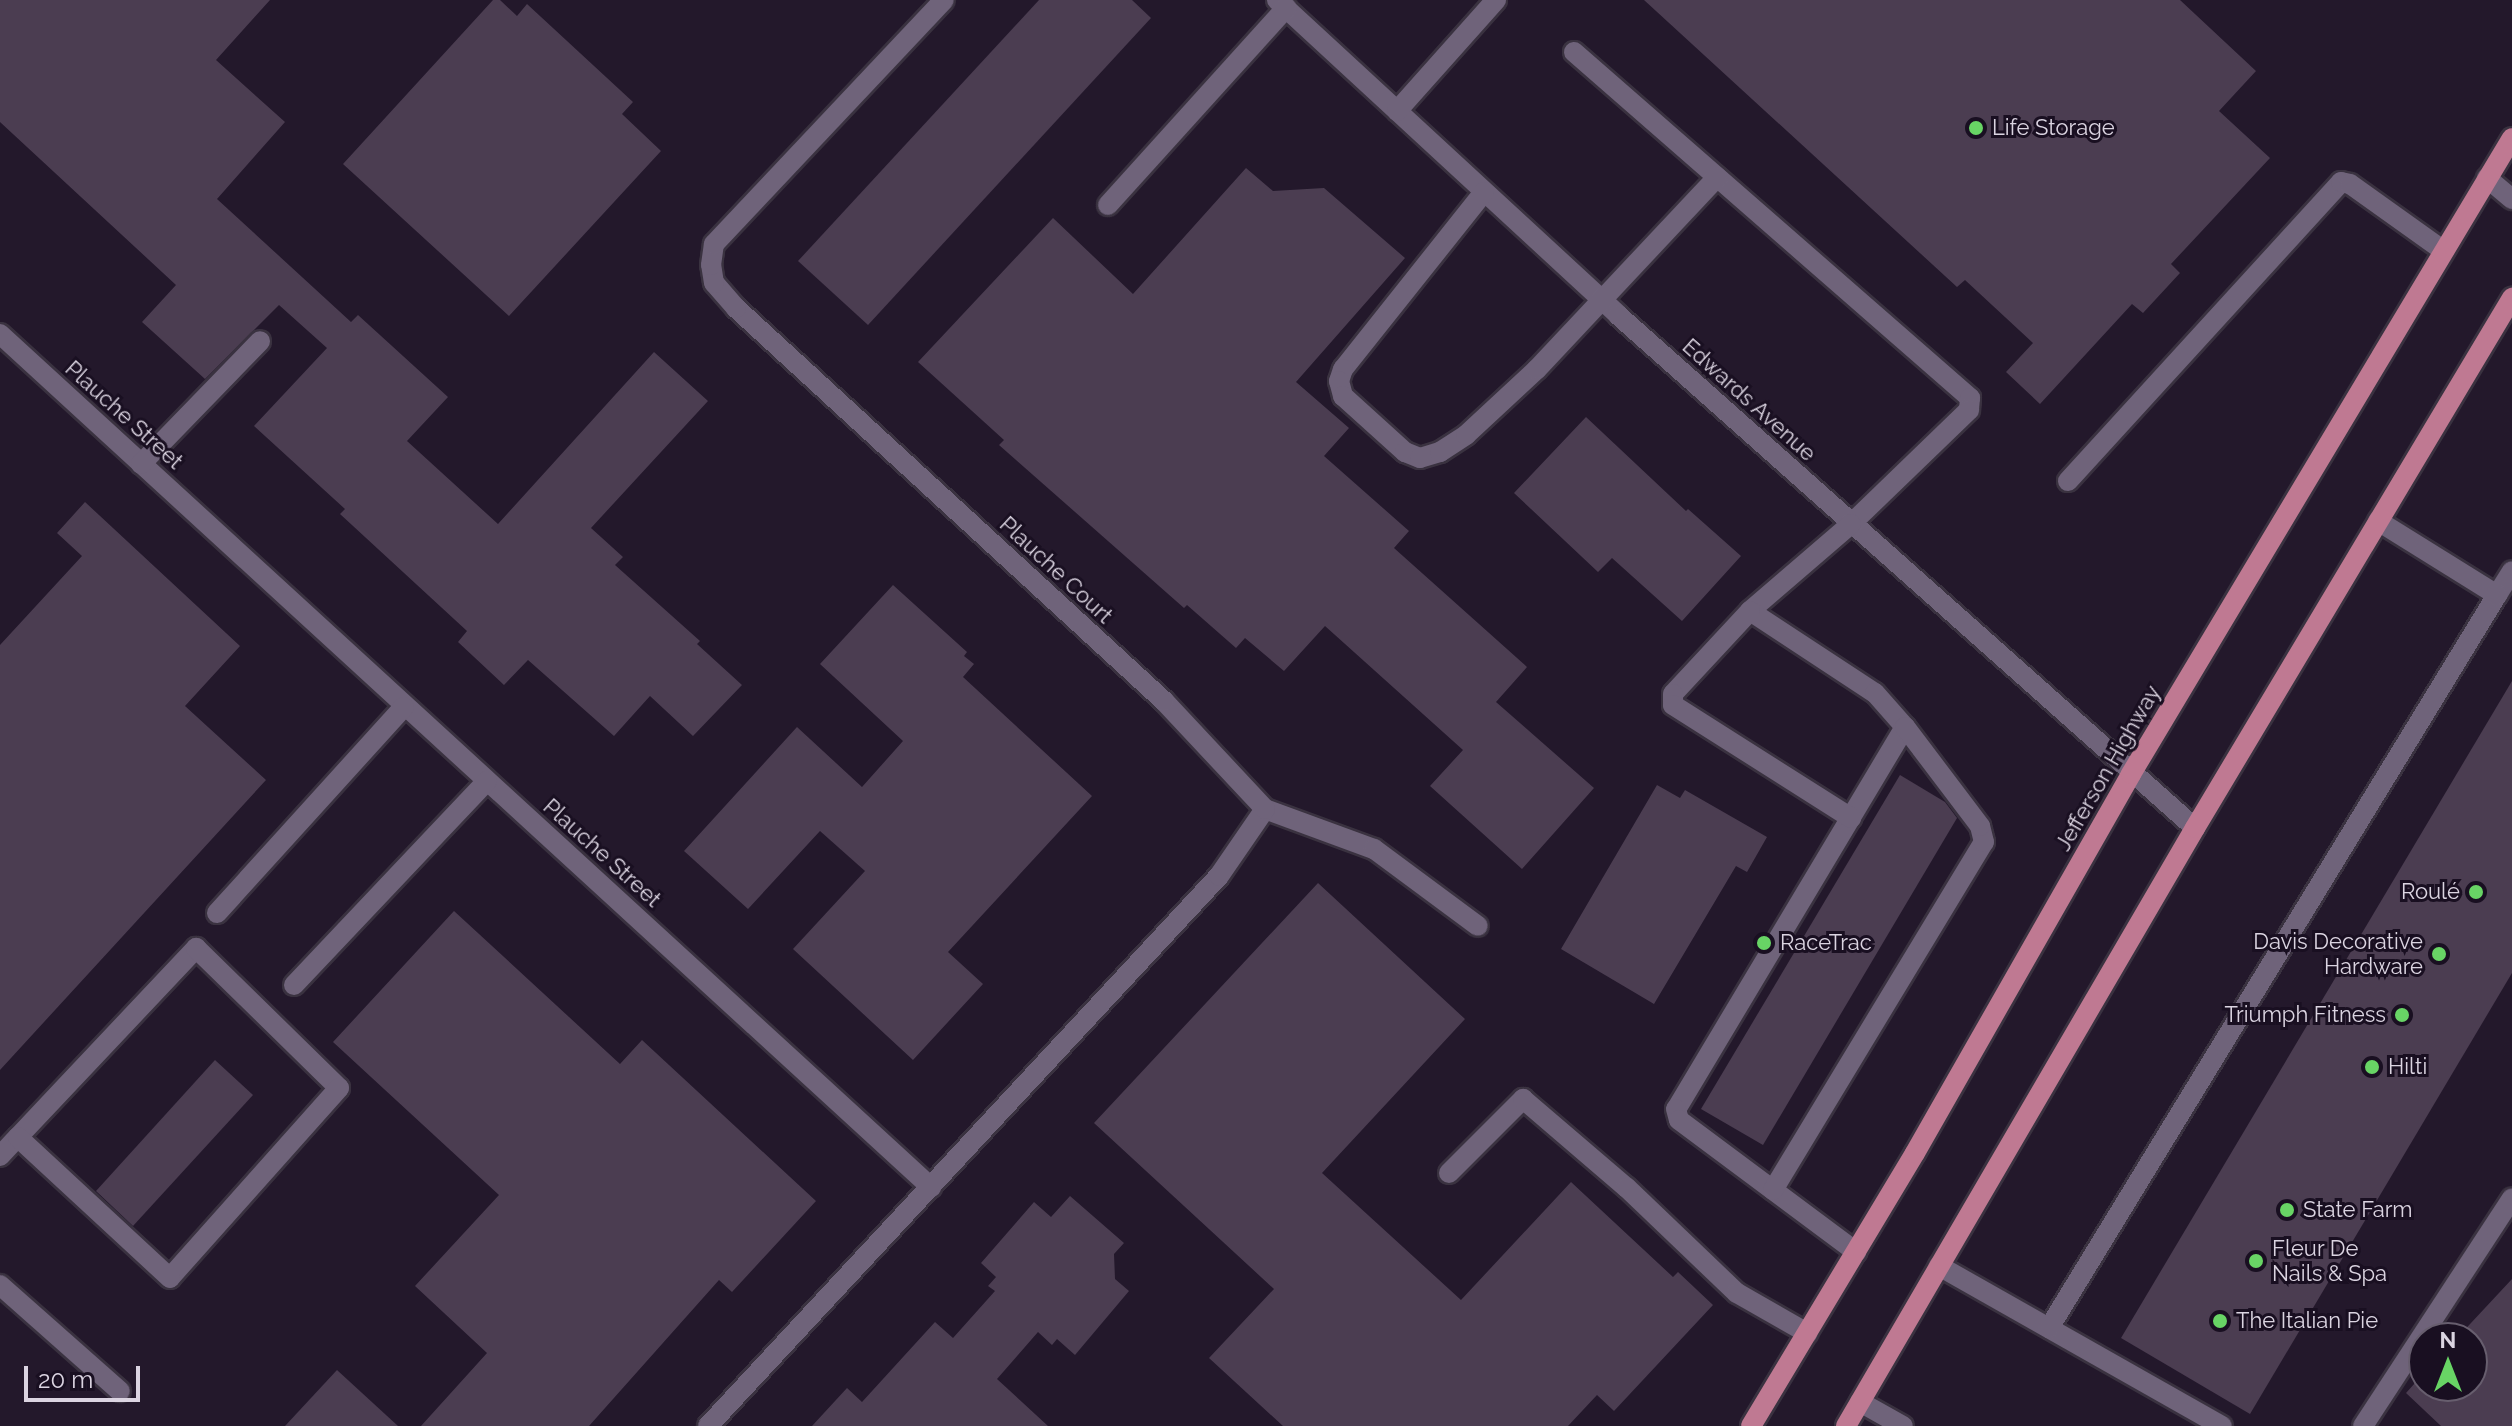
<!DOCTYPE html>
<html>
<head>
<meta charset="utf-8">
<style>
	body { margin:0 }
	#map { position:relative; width:2512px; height:1426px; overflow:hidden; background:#23182b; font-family:Raleway,sans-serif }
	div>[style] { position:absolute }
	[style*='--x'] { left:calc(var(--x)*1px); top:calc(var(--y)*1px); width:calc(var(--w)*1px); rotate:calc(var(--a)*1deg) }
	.building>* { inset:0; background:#4b3d51 }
	.roads { filter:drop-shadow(2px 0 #3a3240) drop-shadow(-2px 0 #3a3240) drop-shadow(0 2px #3a3240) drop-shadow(0 -2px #3a3240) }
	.minor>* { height:20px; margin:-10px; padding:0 10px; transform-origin:10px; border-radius:10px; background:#6f637a }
	.major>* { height:20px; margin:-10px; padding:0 10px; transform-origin:10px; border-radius:10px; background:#bf7992 }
	.dots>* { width:22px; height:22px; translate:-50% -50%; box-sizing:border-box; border:4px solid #190f21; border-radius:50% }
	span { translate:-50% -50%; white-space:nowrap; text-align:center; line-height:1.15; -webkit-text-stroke:6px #190f21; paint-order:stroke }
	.poi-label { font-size:22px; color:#dbd4e1 }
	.left { translate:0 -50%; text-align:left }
	.right { translate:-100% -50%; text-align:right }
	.street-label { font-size:22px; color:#dbd4e1 }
	.north { position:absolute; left:2408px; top:1322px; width:80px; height:80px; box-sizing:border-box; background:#190f21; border:2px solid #675e6e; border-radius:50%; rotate:0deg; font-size:22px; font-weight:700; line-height:32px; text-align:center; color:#dbd4e1 }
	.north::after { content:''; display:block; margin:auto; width:28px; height:36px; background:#68d465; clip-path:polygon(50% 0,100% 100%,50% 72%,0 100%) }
	.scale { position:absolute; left:24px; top:1366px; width:116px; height:36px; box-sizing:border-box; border:4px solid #dbd4e1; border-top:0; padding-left:10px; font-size:24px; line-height:28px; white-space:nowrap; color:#dbd4e1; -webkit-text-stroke:6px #190f21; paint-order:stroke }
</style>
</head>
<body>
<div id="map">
	<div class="building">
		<div style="clip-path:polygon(0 0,270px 0,216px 60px,285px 122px,217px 199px,351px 322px,358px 315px,448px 397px,407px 441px,498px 524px,654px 352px,708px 401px,591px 528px,623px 557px,615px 565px,700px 641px,697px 644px,742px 685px,693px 736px,650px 696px,614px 736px,528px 660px,504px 685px,458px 642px,467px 631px,340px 514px,345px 509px,254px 426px,327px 348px,279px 305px,205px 379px,142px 322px,176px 285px,0 122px)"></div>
		<div style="clip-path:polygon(493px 0,500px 0,517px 16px,527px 4px,633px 102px,622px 114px,661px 151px,509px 316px,343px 164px)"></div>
		<div style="clip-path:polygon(1039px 0,1132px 0,1151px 18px,868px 325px,798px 261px)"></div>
		<div style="clip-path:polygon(1644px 0,2180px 0,2256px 71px,2219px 111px,2270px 158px,2171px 264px,2180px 273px,2143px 313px,2132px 304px,2040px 404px,2006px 372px,2033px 343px,1965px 280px,1957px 287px)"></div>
		<div style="clip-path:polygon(1246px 168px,1273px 191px,1324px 188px,1405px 258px,1296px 382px,1349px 428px,1324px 456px,1409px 531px,1394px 548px,1527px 667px,1496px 702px,1594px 788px,1522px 869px,1430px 786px,1463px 750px,1325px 626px,1284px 671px,1245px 638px,1236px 648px,1187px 605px,1184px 608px,999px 445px,1004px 440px,918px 362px,1053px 218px,1133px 294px)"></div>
		<div style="clip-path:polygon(1586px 417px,1686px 511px,1688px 509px,1741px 556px,1682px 621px,1612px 558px,1598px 572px,1514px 493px)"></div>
		<div style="clip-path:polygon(85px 502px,240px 646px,185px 706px,266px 780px,0 1070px,0 645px,82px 556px,57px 533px)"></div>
		<div style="clip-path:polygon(893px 585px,967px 652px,964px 656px,974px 664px,963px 677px,1092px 796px,948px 952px,983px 984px,913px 1060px,793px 949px,865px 871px,820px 831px,748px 909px,684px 851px,797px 727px,862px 787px,903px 741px,820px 664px)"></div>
		<div style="clip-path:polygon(2512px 681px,2512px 973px,2250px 1414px,2121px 1338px)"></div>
		<div style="clip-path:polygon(1900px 775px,1945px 802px,1957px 818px,1763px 1145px,1701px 1109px)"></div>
		<div style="clip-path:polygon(1657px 785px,1680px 798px,1685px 790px,1767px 837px,1747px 872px,1736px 866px,1654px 1004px,1561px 949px)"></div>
		<div style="clip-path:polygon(1318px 883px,1465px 1019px,1322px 1173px,1461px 1300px,1571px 1182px,1673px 1277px,1678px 1272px,1713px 1305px,1614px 1411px,1597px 1395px,1568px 1426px,1283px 1426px,1209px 1358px,1274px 1289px,1094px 1123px)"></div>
		<div style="clip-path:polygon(454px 911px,620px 1064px,642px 1040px,816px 1201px,732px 1292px,719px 1280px,589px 1426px,421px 1426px,487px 1353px,415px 1286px,499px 1195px,333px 1042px)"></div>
		<div style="clip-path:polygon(215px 1060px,253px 1095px,133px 1226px,96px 1191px)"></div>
		<div style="clip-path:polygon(1070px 1196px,1124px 1243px,1114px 1254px,1115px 1279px,1129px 1291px,1075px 1355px,1057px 1339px,1052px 1345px,1038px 1332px,997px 1379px,1048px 1426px,812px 1426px,847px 1388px,862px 1402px,935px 1322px,953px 1338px,995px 1291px,988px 1286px,996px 1277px,981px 1263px,1034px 1202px,1051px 1217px)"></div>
		<div style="clip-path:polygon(2512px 1279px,2512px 1426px,2441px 1426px,2406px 1393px,2424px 1373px,2424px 1386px,2472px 1386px,2472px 1338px,2457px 1338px)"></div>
		<div style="clip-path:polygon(337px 1370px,398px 1426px,285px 1426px)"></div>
	</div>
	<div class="roads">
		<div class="minor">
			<div style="--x:1277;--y:0;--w:464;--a:42.7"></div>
			<div style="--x:1618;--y:315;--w:772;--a:41.64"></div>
			<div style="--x:1574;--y:52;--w:526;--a:41.14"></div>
			<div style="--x:1970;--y:398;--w:12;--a:95"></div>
			<div style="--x:1969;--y:410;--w:164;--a:136"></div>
			<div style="--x:1851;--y:524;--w:133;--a:139.3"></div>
			<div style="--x:1750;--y:611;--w:149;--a:33.3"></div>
			<div style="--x:1875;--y:693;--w:45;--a:48.6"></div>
			<div style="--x:1905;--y:727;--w:445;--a:120.9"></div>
			<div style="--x:1676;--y:1109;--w:11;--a:75"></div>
			<div style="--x:1679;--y:1120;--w:221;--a:36.7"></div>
			<div style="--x:1397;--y:111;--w:149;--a:-48.3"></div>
			<div style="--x:2487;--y:178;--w:33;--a:40"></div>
			<div style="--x:1484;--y:192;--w:226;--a:128.5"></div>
			<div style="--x:1343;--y:369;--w:13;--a:108"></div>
			<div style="--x:1339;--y:381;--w:16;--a:75"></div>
			<div style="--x:1343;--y:396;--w:84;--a:42.1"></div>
			<div style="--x:1405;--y:452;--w:16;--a:22"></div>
			<div style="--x:1420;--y:458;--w:21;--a:-17"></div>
			<div style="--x:1440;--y:452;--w:31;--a:-33"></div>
			<div style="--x:1466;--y:435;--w:97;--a:-42.9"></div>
			<div style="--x:1537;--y:369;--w:263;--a:-46.8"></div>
			<div style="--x:1108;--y:205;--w:266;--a:-47.9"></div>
			<div style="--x:0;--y:334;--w:1263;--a:42.5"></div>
			<div style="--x:141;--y:464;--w:171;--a:-45.9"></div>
			<div style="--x:2068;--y:481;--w:405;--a:-47.6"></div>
			<div style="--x:2341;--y:182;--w:9;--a:13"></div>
			<div style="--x:2350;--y:184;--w:115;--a:35.5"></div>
			<div style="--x:2497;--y:595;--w:28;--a:-58"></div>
			<div style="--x:1750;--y:611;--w:113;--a:132.9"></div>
			<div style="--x:1673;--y:694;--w:11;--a:90"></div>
			<div style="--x:1673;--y:705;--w:211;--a:32.4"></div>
			<div style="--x:1265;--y:809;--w:116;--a:20.2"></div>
			<div style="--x:1374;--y:849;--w:129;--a:36.5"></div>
			<div style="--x:217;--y:913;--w:278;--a:-47.8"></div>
			<div style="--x:294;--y:985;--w:281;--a:-46.6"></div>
			<div style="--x:0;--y:1156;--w:26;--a:-47"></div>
			<div style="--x:18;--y:1137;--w:260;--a:-46.7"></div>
			<div style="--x:196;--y:948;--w:200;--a:44.4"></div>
			<div style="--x:339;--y:1088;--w:254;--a:131.7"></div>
			<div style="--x:170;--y:1278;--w:207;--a:-137.2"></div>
			<div style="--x:1449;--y:1173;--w:105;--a:-45"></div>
			<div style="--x:1523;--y:1099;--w:137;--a:40.6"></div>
			<div style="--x:1627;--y:1188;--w:152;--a:43.7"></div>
			<div style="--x:1737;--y:1293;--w:81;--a:29.7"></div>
			<div style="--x:1773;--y:1190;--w:407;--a:-58.8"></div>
			<div style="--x:1984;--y:842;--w:16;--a:-104"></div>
			<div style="--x:1980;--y:826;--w:124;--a:-127.1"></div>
			<div style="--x:1939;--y:1266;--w:325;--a:29.5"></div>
			<div style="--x:0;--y:1285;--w:160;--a:41.5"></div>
			<div style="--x:2049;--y:1328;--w:859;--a:-58.57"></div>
			<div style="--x:2497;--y:595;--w:140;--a:-148.1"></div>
			<div style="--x:1860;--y:1402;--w:49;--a:29.2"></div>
			<div style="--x:708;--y:1426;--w:751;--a:-47.11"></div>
			<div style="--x:1219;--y:876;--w:81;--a:-55.5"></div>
			<div style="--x:1265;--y:809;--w:148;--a:-133.1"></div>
			<div style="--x:1164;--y:701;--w:581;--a:-137.44"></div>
			<div style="--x:736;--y:308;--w:33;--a:-131"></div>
			<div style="--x:714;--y:283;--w:18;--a:-99"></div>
			<div style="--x:711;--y:265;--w:21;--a:-82"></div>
			<div style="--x:714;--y:244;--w:335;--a:-46.7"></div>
			<div style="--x:2363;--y:1426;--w:272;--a:-56.8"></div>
		</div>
		<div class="major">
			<div style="--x:1751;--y:1426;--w:318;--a:-59"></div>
			<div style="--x:1915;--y:1153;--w:436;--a:-60.3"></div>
			<div style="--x:2131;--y:774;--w:741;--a:-59.08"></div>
			<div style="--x:1846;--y:1426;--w:692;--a:-59.73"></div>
			<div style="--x:2195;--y:828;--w:618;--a:-59.12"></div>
		</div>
	</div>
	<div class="dots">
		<div style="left:1976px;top:128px;background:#68d465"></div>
		<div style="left:2476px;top:892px;background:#68d465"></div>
		<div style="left:1764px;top:943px;background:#68d465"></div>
		<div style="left:2439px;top:954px;background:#68d465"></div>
		<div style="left:2402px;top:1015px;background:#68d465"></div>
		<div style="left:2372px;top:1067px;background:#68d465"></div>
		<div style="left:2287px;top:1210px;background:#68d465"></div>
		<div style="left:2256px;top:1261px;background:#68d465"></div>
		<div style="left:2220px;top:1321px;background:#68d465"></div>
	</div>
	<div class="poi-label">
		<span class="left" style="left:1992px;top:128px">Life Storage</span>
		<span class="right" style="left:2460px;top:892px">Roulé</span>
		<span class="right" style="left:2423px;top:954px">Davis Decorative<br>Hardware</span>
		<span class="left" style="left:1780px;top:943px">RaceTrac</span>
		<span class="right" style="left:2386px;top:1015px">Triumph Fitness</span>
		<span class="left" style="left:2388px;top:1067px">Hilti</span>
		<span class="left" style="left:2303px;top:1210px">State Farm</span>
		<span class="left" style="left:2272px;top:1261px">Fleur De<br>Nails &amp; Spa</span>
		<span class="left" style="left:2236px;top:1321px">The Italian Pie</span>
	</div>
	<div class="street-label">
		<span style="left:1749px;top:400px;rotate:42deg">Edwards Avenue</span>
		<span style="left:124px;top:415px;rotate:42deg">Plauche Street</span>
		<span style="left:1056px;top:570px;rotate:43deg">Plauche Court</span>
		<span style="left:2108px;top:768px;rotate:-60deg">Jefferson Highway</span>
		<span style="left:602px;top:853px;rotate:42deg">Plauche Street</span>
	</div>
	<div class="north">N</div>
	<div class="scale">20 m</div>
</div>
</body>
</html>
